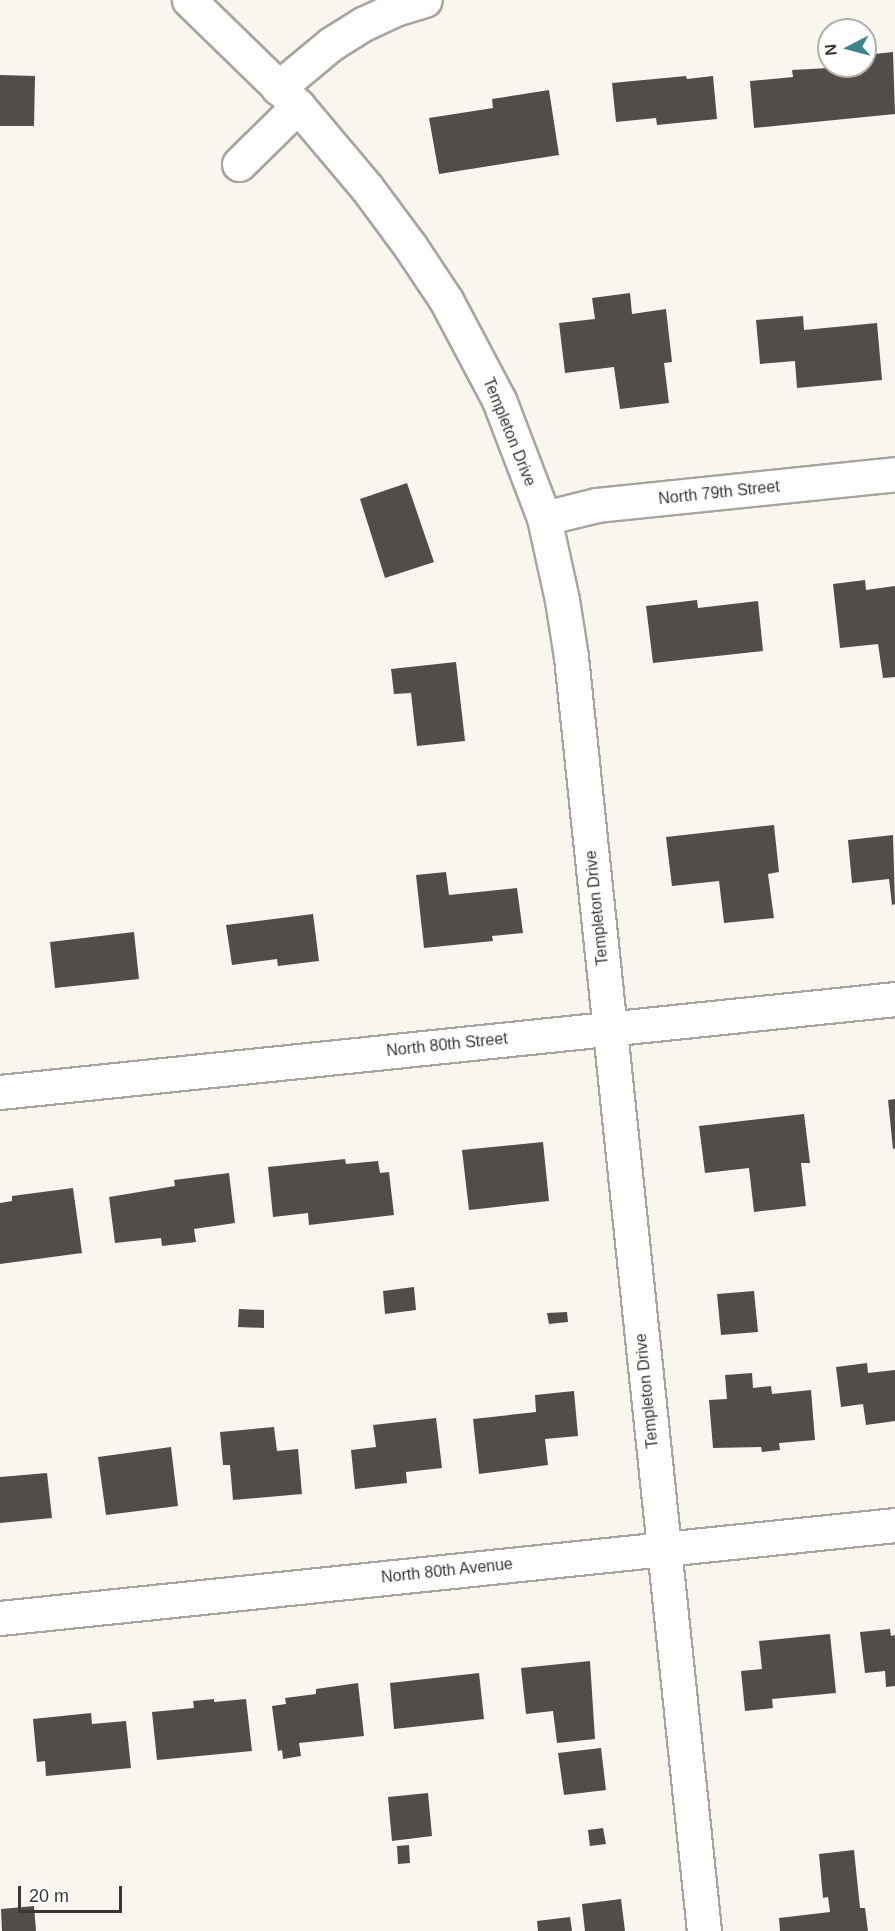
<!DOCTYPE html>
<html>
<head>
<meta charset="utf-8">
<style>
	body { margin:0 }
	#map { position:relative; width:895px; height:1931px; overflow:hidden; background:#f9f6f0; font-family:Arial,sans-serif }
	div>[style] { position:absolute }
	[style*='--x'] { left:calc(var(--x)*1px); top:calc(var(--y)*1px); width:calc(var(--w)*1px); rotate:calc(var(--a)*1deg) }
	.building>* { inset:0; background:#534d4a }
	.roads { filter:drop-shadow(2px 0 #a8a5a0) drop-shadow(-2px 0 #a8a5a0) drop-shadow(0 2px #a8a5a0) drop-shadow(0 -2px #a8a5a0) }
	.minor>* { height:33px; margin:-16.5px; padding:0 16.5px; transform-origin:16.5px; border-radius:16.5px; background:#fff }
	span { translate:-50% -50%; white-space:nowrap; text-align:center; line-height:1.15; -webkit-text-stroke:6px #fff; paint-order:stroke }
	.street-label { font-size:16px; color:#383734 }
	.north { position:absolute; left:817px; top:18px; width:60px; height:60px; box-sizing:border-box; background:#fff; border:2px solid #afafae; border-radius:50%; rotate:264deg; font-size:16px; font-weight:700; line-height:24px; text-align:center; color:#383734 }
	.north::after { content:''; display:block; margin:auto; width:21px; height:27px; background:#3e858e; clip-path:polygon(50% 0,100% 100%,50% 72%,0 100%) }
	.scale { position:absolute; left:18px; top:1886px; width:104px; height:27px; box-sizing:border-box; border:3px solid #383734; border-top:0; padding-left:8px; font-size:18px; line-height:21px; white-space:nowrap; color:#383734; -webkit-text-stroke:4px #fff; paint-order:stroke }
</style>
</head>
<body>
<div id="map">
	<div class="building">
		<div style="clip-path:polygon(893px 52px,895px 114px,754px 128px,750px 81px,793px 77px,792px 70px,865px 66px,865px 55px)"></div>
		<div style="clip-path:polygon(0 75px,35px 76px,34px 126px,0 126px)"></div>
		<div style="clip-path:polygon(686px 76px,687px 79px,713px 76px,717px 119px,657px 125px,656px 118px,616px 122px,612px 83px)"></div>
		<div style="clip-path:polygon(549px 90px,559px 155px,439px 174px,429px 118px,493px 108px,492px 99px)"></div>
		<div style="clip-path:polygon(630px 293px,632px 314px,666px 309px,672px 362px,664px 363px,669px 403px,620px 409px,614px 367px,565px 373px,559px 323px,595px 319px,592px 298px)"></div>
		<div style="clip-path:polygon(803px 316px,804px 330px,877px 323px,882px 380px,797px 388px,795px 361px,760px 364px,756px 320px)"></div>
		<div style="clip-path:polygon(407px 483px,434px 562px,385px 578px,360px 499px)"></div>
		<div style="clip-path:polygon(865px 580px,866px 590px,895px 586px,895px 677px,883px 678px,878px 644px,840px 648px,833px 584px)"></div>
		<div style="clip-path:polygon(697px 600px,698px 608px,758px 601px,763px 651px,653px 663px,646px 606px)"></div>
		<div style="clip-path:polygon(456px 662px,465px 741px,417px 746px,411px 693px,394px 694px,391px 669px)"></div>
		<div style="clip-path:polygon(774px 825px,779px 872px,768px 874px,774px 918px,724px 923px,719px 881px,672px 886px,666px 837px)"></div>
		<div style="clip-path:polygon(893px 835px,895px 904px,892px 905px,889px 879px,852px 883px,848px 840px)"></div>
		<div style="clip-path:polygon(446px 872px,449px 895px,517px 888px,523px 933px,492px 936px,493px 941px,424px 948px,416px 875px)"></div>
		<div style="clip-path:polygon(313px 914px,319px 961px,278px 966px,277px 959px,232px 965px,226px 925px)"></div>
		<div style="clip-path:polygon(134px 932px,139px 979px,55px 988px,50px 942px)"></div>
		<div style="clip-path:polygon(895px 1099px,895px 1148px,893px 1149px,888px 1100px)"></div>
		<div style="clip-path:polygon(804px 1114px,810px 1163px,801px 1163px,806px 1206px,754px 1212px,749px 1168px,705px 1173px,699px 1126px)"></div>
		<div style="clip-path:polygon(543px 1142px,549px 1201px,469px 1210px,462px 1150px)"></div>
		<div style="clip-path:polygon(345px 1159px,346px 1164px,378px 1161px,380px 1173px,389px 1172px,394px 1215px,309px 1225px,308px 1213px,273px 1217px,268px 1167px)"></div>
		<div style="clip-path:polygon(229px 1173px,235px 1223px,194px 1229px,196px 1242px,162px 1246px,161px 1238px,115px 1243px,109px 1197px,175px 1186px,174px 1180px)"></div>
		<div style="clip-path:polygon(73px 1188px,82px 1253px,0 1264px,0 1203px,12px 1201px,12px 1196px)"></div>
		<div style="clip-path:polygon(414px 1287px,416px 1310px,385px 1314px,383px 1291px)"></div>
		<div style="clip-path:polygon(754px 1291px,758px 1332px,721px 1335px,717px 1294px)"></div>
		<div style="clip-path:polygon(239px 1309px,264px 1310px,264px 1328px,238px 1327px)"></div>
		<div style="clip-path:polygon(567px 1312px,568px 1322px,549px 1324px,547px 1313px)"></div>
		<div style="clip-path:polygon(867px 1363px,868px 1373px,895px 1370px,895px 1421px,866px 1425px,863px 1404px,841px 1407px,836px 1367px)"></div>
		<div style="clip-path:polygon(752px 1373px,753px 1388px,771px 1386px,772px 1394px,811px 1390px,815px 1440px,779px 1443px,780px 1450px,762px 1452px,761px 1447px,713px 1448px,709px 1400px,727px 1399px,725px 1375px)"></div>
		<div style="clip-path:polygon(574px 1391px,578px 1436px,545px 1439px,548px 1465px,479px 1474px,473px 1419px,536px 1412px,535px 1395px)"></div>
		<div style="clip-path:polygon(436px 1418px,442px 1468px,406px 1472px,407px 1483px,355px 1489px,351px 1450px,376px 1447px,373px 1425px)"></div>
		<div style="clip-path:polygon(274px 1427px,277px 1451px,298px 1449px,302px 1494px,233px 1500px,230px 1465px,223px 1465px,220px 1432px)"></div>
		<div style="clip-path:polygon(171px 1447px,178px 1506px,106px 1515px,98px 1457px)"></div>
		<div style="clip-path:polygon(47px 1473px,52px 1518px,0 1523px,0 1477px)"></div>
		<div style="clip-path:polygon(890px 1629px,891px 1636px,895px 1635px,895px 1686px,886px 1687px,885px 1671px,865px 1673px,860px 1632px)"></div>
		<div style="clip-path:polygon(830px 1634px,836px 1693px,772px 1699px,773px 1708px,745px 1711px,741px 1671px,762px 1669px,759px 1641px)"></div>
		<div style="clip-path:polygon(590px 1661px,595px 1739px,557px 1743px,553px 1711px,526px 1714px,521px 1668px)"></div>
		<div style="clip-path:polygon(479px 1673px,484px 1719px,394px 1729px,390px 1683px)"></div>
		<div style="clip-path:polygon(358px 1683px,364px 1736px,299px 1743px,301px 1756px,283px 1759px,282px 1750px,278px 1751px,272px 1706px,286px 1704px,285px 1698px,316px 1694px,316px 1689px)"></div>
		<div style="clip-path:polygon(214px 1699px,214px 1702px,246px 1699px,252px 1751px,157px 1760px,152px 1712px,194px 1708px,193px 1701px)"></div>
		<div style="clip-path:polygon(91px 1713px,92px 1724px,126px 1721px,131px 1768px,46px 1776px,45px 1761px,37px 1762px,33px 1719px)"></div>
		<div style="clip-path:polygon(601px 1748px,606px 1790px,564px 1795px,558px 1753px)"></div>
		<div style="clip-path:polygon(428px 1793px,432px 1836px,392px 1841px,388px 1797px)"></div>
		<div style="clip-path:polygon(603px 1828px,606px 1844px,590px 1846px,588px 1830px)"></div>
		<div style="clip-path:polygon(409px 1845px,410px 1863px,398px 1864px,397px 1846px)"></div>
		<div style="clip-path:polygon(854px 1850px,860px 1908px,865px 1908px,868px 1931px,780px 1931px,779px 1918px,830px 1912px,828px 1897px,823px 1898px,819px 1854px)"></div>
		<div style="clip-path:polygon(621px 1899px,625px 1931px,585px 1931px,582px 1904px)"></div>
		<div style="clip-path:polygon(34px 1906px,36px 1931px,2px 1931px,1px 1909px)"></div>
		<div style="clip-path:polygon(570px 1917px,572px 1931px,538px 1931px,537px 1921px)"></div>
	</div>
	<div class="roads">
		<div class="minor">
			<div style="--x:189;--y:0;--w:152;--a:44.2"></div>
			<div style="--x:298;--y:106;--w:107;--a:49.9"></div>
			<div style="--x:367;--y:188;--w:72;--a:53.4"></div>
			<div style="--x:410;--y:246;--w:65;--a:56.3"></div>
			<div style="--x:446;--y:300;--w:113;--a:62.1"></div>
			<div style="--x:499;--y:400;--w:126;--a:69.1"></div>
			<div style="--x:544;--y:518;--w:84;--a:77.6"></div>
			<div style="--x:562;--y:600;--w:58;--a:81"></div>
			<div style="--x:571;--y:657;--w:1281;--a:84.04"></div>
			<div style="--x:278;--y:88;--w:69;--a:-39.7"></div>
			<div style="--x:331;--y:44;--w:38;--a:-32"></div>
			<div style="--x:363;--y:24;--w:35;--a:-25"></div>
			<div style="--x:395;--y:9;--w:31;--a:-17"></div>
			<div style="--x:239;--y:164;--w:83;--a:-44.5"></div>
			<div style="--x:544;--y:518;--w:55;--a:-13.8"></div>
			<div style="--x:597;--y:505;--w:300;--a:-5.9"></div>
			<div style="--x:0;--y:1092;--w:900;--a:-5.93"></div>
			<div style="--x:0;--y:1618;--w:900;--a:-5.93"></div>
		</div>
	</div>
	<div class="street-label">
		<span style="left:509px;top:432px;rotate:68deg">Templeton Drive</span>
		<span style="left:719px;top:493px;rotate:-6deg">North 79th Street</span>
		<span style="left:597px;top:908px;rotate:-96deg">Templeton Drive</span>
		<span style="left:447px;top:1045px;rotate:-6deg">North 80th Street</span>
		<span style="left:647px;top:1391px;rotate:-96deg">Templeton Drive</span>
		<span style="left:447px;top:1571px;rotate:-6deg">North 80th Avenue</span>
	</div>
	<div class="north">N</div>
	<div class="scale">20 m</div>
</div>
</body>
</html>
